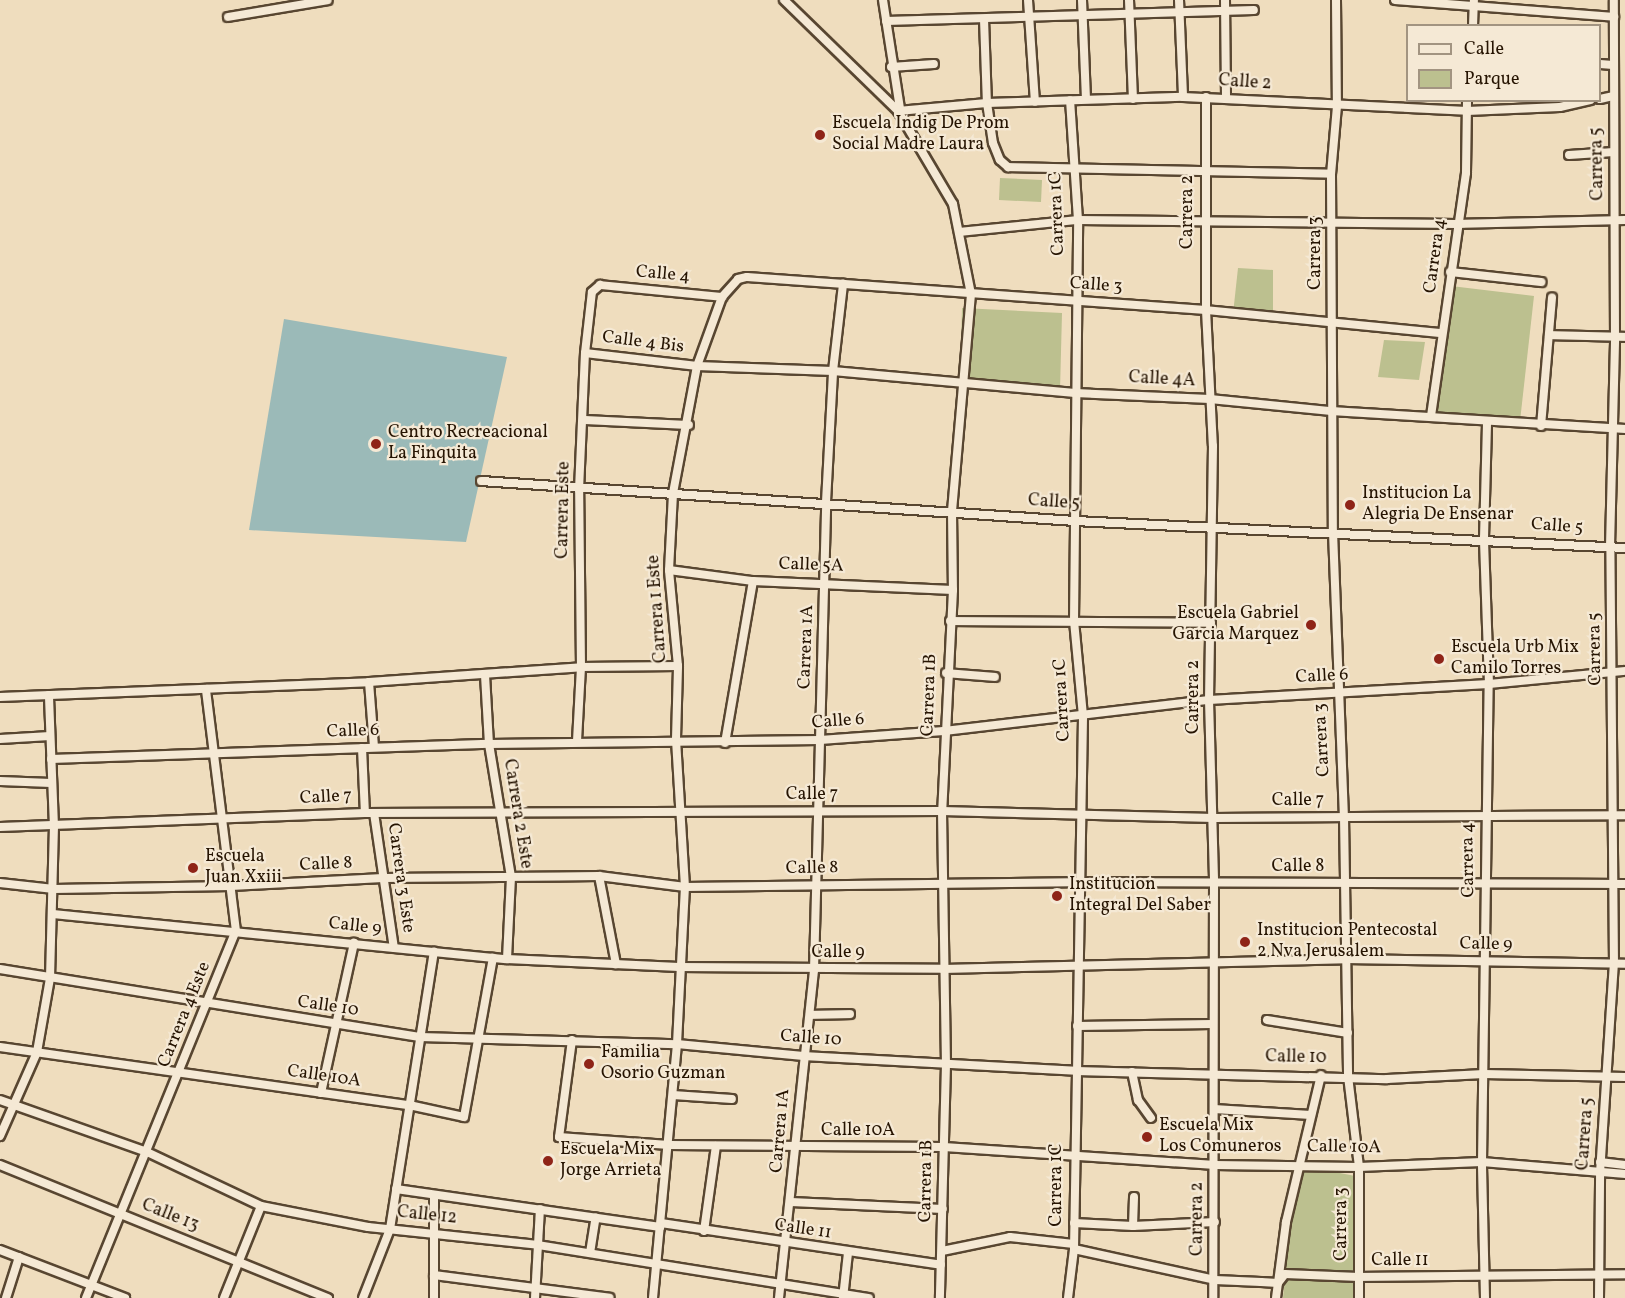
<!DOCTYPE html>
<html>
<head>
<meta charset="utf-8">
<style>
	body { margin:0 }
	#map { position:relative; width:1625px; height:1298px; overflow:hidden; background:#efddbe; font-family:Vollkorn,serif }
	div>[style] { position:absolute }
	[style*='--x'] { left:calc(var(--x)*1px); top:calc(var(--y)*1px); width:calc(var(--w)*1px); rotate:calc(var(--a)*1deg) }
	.green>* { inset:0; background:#bcc08f }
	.water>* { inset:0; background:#9bbab8 }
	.roads { filter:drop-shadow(2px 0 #584631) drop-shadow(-2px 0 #584631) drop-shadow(0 2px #584631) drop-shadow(0 -2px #584631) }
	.street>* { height:8px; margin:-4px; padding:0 4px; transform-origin:4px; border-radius:4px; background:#f5e9d5 }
	.dots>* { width:16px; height:16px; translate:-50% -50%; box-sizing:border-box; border:3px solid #f5e9d5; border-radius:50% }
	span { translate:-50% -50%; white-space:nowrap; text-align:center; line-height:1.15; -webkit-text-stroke:4.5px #f5e9d5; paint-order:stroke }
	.street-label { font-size:18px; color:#261402 }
	.poi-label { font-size:18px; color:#261402 }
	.left { translate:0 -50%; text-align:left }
	.right { translate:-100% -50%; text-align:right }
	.legend { position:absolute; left:1406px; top:24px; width:195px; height:78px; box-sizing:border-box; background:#f5e9d5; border:2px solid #a29481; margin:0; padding:8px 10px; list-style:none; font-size:18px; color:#261402 }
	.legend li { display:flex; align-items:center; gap:12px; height:30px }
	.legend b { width:30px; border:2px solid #a29481 }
</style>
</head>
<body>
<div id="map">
	<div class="green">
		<div style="clip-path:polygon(1000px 178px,1042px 180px,1041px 202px,999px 200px)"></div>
		<div style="clip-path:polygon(1238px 268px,1273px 270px,1273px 315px,1233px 314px)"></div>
		<div style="clip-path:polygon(1451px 286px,1534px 296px,1520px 421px,1437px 412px)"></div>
		<div style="clip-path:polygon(962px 308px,1062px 313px,1060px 390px,960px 382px)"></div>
		<div style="clip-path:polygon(1384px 340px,1425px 342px,1419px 380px,1378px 377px)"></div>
		<div style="clip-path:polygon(1300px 1165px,1355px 1176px,1356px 1276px,1282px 1273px)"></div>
		<div style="clip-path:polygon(1285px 1276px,1355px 1282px,1356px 1298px,1283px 1298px)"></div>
	</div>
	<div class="water">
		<div style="clip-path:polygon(284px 319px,507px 357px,466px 542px,249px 530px)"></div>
	</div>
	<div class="roads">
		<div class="street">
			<div style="--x:784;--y:0;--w:159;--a:44.2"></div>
			<div style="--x:898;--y:111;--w:108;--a:59.4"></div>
			<div style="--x:953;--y:204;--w:92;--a:78.7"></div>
			<div style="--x:971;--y:294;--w:219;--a:95"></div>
			<div style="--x:952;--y:512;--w:78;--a:89.3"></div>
			<div style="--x:953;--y:590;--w:221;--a:92.8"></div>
			<div style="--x:942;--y:811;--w:253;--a:89.1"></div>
			<div style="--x:946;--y:1064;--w:234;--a:91.5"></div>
			<div style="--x:883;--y:0;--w:110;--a:81.1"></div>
			<div style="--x:1028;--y:0;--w:102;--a:86.1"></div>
			<div style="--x:1082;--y:0;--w:99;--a:87.7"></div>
			<div style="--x:1129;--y:0;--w:99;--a:87.7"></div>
			<div style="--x:1179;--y:0;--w:97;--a:87.6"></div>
			<div style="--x:1225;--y:0;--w:99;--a:89.4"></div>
			<div style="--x:1336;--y:0;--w:106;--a:89.5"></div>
			<div style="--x:1337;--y:106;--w:68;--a:95"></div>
			<div style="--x:1331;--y:174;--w:358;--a:89.7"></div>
			<div style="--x:1333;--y:532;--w:285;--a:87.8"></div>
			<div style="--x:1344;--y:817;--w:259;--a:89.1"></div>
			<div style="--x:1348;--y:1076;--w:92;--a:83.1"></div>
			<div style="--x:1359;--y:1167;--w:131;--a:90"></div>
			<div style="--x:1395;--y:0;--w:220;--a:4.4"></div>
			<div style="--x:228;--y:17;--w:101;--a:-9.6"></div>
			<div style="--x:984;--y:19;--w:84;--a:88"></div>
			<div style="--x:987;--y:103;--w:40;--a:81.5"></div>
			<div style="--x:993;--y:143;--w:18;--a:68"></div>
			<div style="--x:1000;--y:160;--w:11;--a:41"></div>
			<div style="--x:1008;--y:167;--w:323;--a:1.2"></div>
			<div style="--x:886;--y:21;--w:368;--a:-1.7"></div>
			<div style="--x:1473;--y:26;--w:26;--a:-88"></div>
			<div style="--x:1600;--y:64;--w:13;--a:4"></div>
			<div style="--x:891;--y:67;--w:43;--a:-4"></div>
			<div style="--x:1206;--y:97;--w:213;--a:90"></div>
			<div style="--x:1206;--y:310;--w:136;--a:87.1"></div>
			<div style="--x:1213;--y:446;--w:254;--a:90.9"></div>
			<div style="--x:1209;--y:700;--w:183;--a:88.4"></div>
			<div style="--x:1214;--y:883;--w:415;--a:90.1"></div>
			<div style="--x:1600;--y:99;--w:13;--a:-13"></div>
			<div style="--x:898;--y:111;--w:89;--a:-5.1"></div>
			<div style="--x:987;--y:103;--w:196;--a:-1.8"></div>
			<div style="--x:1183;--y:97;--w:284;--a:2.8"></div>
			<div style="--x:1467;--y:111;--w:93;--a:-2.5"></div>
			<div style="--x:1560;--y:107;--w:31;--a:-13"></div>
			<div style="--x:1569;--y:155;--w:45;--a:-3.8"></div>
			<div style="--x:959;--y:232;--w:120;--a:-5.8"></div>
			<div style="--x:1078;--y:220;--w:379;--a:0.6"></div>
			<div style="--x:1457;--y:224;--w:168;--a:-1.4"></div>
			<div style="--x:1450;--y:272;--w:92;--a:6.3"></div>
			<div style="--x:1549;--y:335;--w:76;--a:1.5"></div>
			<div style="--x:585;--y:353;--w:113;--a:6.6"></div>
			<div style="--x:697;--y:366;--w:136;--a:2.1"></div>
			<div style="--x:833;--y:371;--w:243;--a:5.2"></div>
			<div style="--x:1075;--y:393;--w:135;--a:2.5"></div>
			<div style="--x:1210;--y:399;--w:122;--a:5.7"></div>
			<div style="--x:1331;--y:411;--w:295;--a:3.5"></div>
			<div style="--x:1431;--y:416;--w:246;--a:-81.8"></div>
			<div style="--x:1466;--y:173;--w:73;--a:-89.2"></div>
			<div style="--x:584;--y:420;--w:105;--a:2.7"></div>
			<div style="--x:1541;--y:426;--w:129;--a:-85.1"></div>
			<div style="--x:481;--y:481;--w:595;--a:3.85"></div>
			<div style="--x:1075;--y:521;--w:551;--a:2.81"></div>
			<div style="--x:669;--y:570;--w:85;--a:7.5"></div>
			<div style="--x:753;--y:581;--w:200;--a:2.6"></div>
			<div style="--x:950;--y:621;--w:261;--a:0.4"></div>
			<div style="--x:946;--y:673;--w:49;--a:4.7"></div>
			<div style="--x:485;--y:675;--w:69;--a:86.7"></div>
			<div style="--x:489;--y:744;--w:135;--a:80.6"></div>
			<div style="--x:511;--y:877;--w:82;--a:92.8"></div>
			<div style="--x:369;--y:682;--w:65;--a:85.6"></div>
			<div style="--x:0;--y:697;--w:369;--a:-2.3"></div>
			<div style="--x:369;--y:682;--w:213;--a:-4"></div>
			<div style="--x:581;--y:667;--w:97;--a:-0.6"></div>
			<div style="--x:0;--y:739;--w:50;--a:-3.4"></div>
			<div style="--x:577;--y:741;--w:74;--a:-86.9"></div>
			<div style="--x:581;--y:667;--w:177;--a:-90.6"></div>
			<div style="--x:579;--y:490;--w:137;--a:-87.5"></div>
			<div style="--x:585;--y:353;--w:61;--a:-83.5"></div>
			<div style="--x:592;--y:292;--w:11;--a:-41"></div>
			<div style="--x:600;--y:285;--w:123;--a:5.6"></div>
			<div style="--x:725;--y:743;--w:164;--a:-80.2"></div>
			<div style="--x:362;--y:748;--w:65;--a:87.4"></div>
			<div style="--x:51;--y:759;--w:438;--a:-2"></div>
			<div style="--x:489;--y:744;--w:331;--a:-0.7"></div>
			<div style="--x:820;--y:740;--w:124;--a:-4.2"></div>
			<div style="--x:944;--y:731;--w:267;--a:-6.7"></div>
			<div style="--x:1209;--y:700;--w:280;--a:-3.3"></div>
			<div style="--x:1489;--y:684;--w:137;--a:-5.5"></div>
			<div style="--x:0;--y:781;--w:51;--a:2.2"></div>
			<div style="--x:374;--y:813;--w:136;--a:81.6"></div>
			<div style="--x:0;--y:827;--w:365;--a:-2.2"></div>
			<div style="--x:365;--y:813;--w:577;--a:-0.2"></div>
			<div style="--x:942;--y:811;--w:272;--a:1.5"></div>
			<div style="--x:1214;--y:818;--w:411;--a:-0.4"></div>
			<div style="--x:599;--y:876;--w:90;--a:79.1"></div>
			<div style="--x:0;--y:883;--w:54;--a:6.3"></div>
			<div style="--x:54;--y:889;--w:177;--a:-1"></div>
			<div style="--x:231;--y:886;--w:152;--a:-3"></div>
			<div style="--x:383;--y:878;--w:216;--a:-0.5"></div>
			<div style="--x:599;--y:876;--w:87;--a:7.3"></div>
			<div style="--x:685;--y:887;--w:394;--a:-0.7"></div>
			<div style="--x:1079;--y:882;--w:546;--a:0.21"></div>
			<div style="--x:53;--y:914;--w:456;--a:5.7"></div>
			<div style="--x:507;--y:959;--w:172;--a:2.7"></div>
			<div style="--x:679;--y:967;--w:264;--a:0.4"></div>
			<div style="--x:943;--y:969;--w:403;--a:-1.4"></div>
			<div style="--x:1346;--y:959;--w:279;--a:1"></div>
			<div style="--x:0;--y:969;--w:425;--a:9.2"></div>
			<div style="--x:420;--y:1037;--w:257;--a:1.6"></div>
			<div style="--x:677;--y:1044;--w:127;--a:5.4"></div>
			<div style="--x:803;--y:1056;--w:273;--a:3.1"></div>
			<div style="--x:1076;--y:1071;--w:311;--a:1.5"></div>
			<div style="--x:1387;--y:1079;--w:97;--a:-3"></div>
			<div style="--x:1484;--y:1074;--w:141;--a:1.2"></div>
			<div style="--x:810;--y:1015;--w:40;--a:-1.4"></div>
			<div style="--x:1267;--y:1020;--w:82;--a:9.1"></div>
			<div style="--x:1077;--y:1026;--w:135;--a:-0.8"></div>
			<div style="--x:572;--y:1040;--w:98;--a:97.6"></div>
			<div style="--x:559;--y:1137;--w:110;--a:4.2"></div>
			<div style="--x:669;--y:1145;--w:275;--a:0.4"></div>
			<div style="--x:944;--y:1147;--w:272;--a:3.8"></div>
			<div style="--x:1215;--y:1165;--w:144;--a:0.8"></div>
			<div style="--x:1359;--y:1167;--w:123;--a:-2.3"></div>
			<div style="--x:1482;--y:1162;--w:144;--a:4.8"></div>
			<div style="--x:0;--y:1047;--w:413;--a:8.1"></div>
			<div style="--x:409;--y:1105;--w:56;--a:12.3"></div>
			<div style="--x:464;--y:1117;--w:162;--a:-79.7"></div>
			<div style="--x:1132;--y:1072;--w:29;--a:78"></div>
			<div style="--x:1138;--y:1100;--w:22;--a:54"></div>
			<div style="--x:321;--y:1093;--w:154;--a:-77.6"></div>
			<div style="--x:673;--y:1095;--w:59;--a:3.9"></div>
			<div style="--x:0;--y:1100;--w:156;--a:19.5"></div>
			<div style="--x:147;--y:1152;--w:126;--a:25.3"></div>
			<div style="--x:261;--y:1206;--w:109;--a:11.1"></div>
			<div style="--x:368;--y:1227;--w:171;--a:6"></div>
			<div style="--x:538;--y:1245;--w:335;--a:9.1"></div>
			<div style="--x:1214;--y:1109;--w:97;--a:3.5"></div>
			<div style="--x:0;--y:1136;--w:92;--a:-66.2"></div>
			<div style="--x:37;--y:1052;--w:75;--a:-80"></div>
			<div style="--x:50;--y:978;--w:151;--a:-88.5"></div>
			<div style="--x:54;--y:827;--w:132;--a:-92.2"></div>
			<div style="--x:1600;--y:1162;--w:25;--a:7"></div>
			<div style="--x:0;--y:1165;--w:354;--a:22.1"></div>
			<div style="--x:396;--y:1189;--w:267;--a:8.2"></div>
			<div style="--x:434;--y:1195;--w:103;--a:90"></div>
			<div style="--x:791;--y:1202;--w:152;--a:2.6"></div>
			<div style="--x:661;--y:1223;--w:283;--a:8.5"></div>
			<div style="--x:1074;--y:1223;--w:59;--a:2.9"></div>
			<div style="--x:1133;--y:1226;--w:82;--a:-2.8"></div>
			<div style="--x:1133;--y:1226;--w:29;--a:-88"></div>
			<div style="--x:704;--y:1231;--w:86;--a:-82"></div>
			<div style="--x:1074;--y:1249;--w:144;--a:12.4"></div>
			<div style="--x:1215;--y:1280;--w:46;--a:2.5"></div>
			<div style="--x:1261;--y:1282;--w:17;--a:3"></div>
			<div style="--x:1278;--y:1283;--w:11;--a:-52"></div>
			<div style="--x:1285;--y:1274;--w:74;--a:2.3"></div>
			<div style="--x:1359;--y:1277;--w:266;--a:-0.6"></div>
			<div style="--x:0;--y:1250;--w:134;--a:21"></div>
			<div style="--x:942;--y:1251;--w:69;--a:-11.6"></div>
			<div style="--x:1010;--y:1237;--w:64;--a:6.2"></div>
			<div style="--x:590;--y:1253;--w:36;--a:-81"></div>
			<div style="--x:434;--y:1275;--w:177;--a:7.4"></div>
			<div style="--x:6;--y:1298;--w:43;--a:-72.4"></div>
			<div style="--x:86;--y:1298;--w:396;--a:-67.8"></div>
			<div style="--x:236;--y:931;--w:244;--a:-97.1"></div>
			<div style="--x:224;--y:1298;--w:99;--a:-68.1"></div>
			<div style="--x:363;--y:1298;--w:74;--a:-68.6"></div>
			<div style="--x:390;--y:1229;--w:281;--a:-81"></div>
			<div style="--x:535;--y:1298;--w:89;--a:-86.8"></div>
			<div style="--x:653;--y:1298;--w:255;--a:-84.6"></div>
			<div style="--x:677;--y:1044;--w:157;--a:-87.1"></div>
			<div style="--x:685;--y:887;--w:148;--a:-93.5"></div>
			<div style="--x:676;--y:739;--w:73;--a:-88.4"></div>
			<div style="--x:678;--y:666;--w:96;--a:-95.4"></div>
			<div style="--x:669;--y:570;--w:77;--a:-87"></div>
			<div style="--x:673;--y:493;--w:129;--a:-79.3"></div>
			<div style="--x:697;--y:366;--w:73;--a:-70.1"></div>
			<div style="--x:722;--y:297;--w:24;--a:-48"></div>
			<div style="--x:738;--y:279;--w:9;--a:-13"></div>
			<div style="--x:747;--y:277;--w:460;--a:4.1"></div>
			<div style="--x:1206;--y:310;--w:236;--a:5.6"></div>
			<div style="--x:779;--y:1298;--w:330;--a:-83.9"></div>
			<div style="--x:814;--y:970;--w:468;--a:-88.5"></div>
			<div style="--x:826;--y:502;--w:131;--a:-86.9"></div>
			<div style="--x:833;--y:371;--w:88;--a:-83.4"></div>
			<div style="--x:843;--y:1298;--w:45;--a:-83.7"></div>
			<div style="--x:1068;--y:1298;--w:49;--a:-83"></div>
			<div style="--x:1074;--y:1249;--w:533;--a:-89.03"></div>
			<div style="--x:1083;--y:716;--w:95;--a:-95.4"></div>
			<div style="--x:1074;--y:621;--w:401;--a:-89.4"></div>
			<div style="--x:1078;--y:220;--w:120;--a:-93.8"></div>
			<div style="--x:1276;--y:1298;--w:77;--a:-82.5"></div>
			<div style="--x:1286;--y:1222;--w:151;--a:-76.6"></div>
			<div style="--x:1485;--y:1298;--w:136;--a:-91.3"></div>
			<div style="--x:1482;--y:1162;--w:478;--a:-89.2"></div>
			<div style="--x:1489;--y:684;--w:146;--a:-92"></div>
			<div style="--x:1484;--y:538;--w:117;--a:-88.5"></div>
			<div style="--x:1599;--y:1298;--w:125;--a:-89.5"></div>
			<div style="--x:1600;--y:1173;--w:209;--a:-86.2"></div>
			<div style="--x:1614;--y:964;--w:417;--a:-90.5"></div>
			<div style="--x:1610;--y:547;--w:210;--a:-88.6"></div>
			<div style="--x:1615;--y:337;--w:337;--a:-90.2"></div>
		</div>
	</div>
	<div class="dots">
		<div style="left:820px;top:135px;background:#8f2418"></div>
		<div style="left:376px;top:444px;background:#8f2418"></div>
		<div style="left:1350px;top:505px;background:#8f2418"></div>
		<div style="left:1311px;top:625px;background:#8f2418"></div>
		<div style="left:1439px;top:659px;background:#8f2418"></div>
		<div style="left:193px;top:868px;background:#8f2418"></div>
		<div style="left:1057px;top:896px;background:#8f2418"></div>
		<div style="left:1245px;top:942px;background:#8f2418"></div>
		<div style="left:589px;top:1064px;background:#8f2418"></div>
		<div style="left:1147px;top:1137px;background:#8f2418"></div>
		<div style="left:548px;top:1161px;background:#8f2418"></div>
	</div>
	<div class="street-label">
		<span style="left:1245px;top:83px;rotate:4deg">Calle 2</span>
		<span style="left:1598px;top:164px;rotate:-91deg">Carrera 5</span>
		<span style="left:1188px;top:212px;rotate:-90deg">Carrera 2</span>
		<span style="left:1058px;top:214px;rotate:-92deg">Carrera 1C</span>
		<span style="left:1316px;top:253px;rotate:-90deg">Carrera 3</span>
		<span style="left:1436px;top:256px;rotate:-82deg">Carrera 4</span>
		<span style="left:663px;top:275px;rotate:5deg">Calle 4</span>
		<span style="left:1096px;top:286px;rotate:4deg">Calle 3</span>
		<span style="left:643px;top:343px;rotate:7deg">Calle 4 Bis</span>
		<span style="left:1162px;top:380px;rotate:3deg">Calle 4A</span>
		<span style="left:1054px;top:503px;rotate:4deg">Calle 5</span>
		<span style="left:564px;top:510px;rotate:-89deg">Carrera Este</span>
		<span style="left:1557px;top:527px;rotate:4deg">Calle 5</span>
		<span style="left:811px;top:566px;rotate:2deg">Calle 5A</span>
		<span style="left:658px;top:609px;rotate:-94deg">Carrera 1 Este</span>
		<span style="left:807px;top:647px;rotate:-88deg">Carrera 1A</span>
		<span style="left:1596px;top:649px;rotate:-91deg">Carrera 5</span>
		<span style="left:1322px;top:677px;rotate:-3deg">Calle 6</span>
		<span style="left:930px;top:695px;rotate:-88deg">Carrera 1B</span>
		<span style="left:1194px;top:697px;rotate:-90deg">Carrera 2</span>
		<span style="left:1063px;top:700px;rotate:-93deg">Carrera 1C</span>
		<span style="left:838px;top:722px;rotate:-4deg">Calle 6</span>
		<span style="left:353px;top:732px;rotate:-2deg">Calle 6</span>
		<span style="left:1323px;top:740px;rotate:-93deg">Carrera 3</span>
		<span style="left:812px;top:795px">Calle 7</span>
		<span style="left:326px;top:798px;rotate:-3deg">Calle 7</span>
		<span style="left:1298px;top:801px">Calle 7</span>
		<span style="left:517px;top:814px;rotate:81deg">Carrera 2 Este</span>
		<span style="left:1469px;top:860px;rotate:-91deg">Carrera 4</span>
		<span style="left:326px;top:865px;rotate:-3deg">Calle 8</span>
		<span style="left:1298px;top:867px">Calle 8</span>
		<span style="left:812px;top:869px;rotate:-1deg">Calle 8</span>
		<span style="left:400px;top:878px;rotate:82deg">Carrera 3 Este</span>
		<span style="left:355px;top:927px;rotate:6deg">Calle 9</span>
		<span style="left:1486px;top:945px;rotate:1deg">Calle 9</span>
		<span style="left:838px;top:953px">Calle 9</span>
		<span style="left:328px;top:1007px;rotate:8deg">Calle 10</span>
		<span style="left:185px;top:1015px;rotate:-68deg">Carrera 4 Este</span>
		<span style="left:811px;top:1039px;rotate:4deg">Calle 10</span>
		<span style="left:1296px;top:1058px;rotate:1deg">Calle 10</span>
		<span style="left:324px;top:1077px;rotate:8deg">Calle 10A</span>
		<span style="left:781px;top:1131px;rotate:-85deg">Carrera 1A</span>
		<span style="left:858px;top:1131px">Calle 10A</span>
		<span style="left:1586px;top:1134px;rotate:-86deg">Carrera 5</span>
		<span style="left:1344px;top:1148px;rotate:1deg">Calle 10A</span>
		<span style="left:927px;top:1181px;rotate:-89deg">Carrera 1B</span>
		<span style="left:1057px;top:1185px;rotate:-90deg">Carrera 1C</span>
		<span style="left:170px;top:1216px;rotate:22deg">Calle 13</span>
		<span style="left:427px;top:1216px;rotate:6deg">Calle 12</span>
		<span style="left:1198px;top:1219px;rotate:-90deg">Carrera 2</span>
		<span style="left:1342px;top:1224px;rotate:-90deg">Carrera 3</span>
		<span style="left:803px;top:1230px;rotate:8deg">Calle 11</span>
		<span style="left:1400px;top:1261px">Calle 11</span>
	</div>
	<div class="poi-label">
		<span class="left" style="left:832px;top:135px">Escuela Indig De Prom<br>Social Madre Laura</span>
		<span class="left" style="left:388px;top:444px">Centro Recreacional<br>La Finquita</span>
		<span class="left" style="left:1362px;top:505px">Institucion La<br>Alegria De Ensenar</span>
		<span class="right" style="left:1299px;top:625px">Escuela Gabriel<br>Garcia Marquez</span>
		<span class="left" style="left:1451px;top:659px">Escuela Urb Mix<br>Camilo Torres</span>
		<span class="left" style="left:205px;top:868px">Escuela<br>Juan Xxiii</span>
		<span class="left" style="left:1069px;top:896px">Institucion<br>Integral Del Saber</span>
		<span class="left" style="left:1257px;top:942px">Institucion Pentecostal<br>2 Nva Jerusalem</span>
		<span class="left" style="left:601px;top:1064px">Familia<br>Osorio Guzman</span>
		<span class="left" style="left:1159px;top:1137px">Escuela Mix<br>Los Comuneros</span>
		<span class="left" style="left:560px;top:1161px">Escuela Mix<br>Jorge Arrieta</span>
	</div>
	<ul class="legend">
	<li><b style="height:8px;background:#f5e9d5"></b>Calle</li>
	<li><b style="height:16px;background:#bcc08f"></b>Parque</li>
	</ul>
</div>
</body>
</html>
